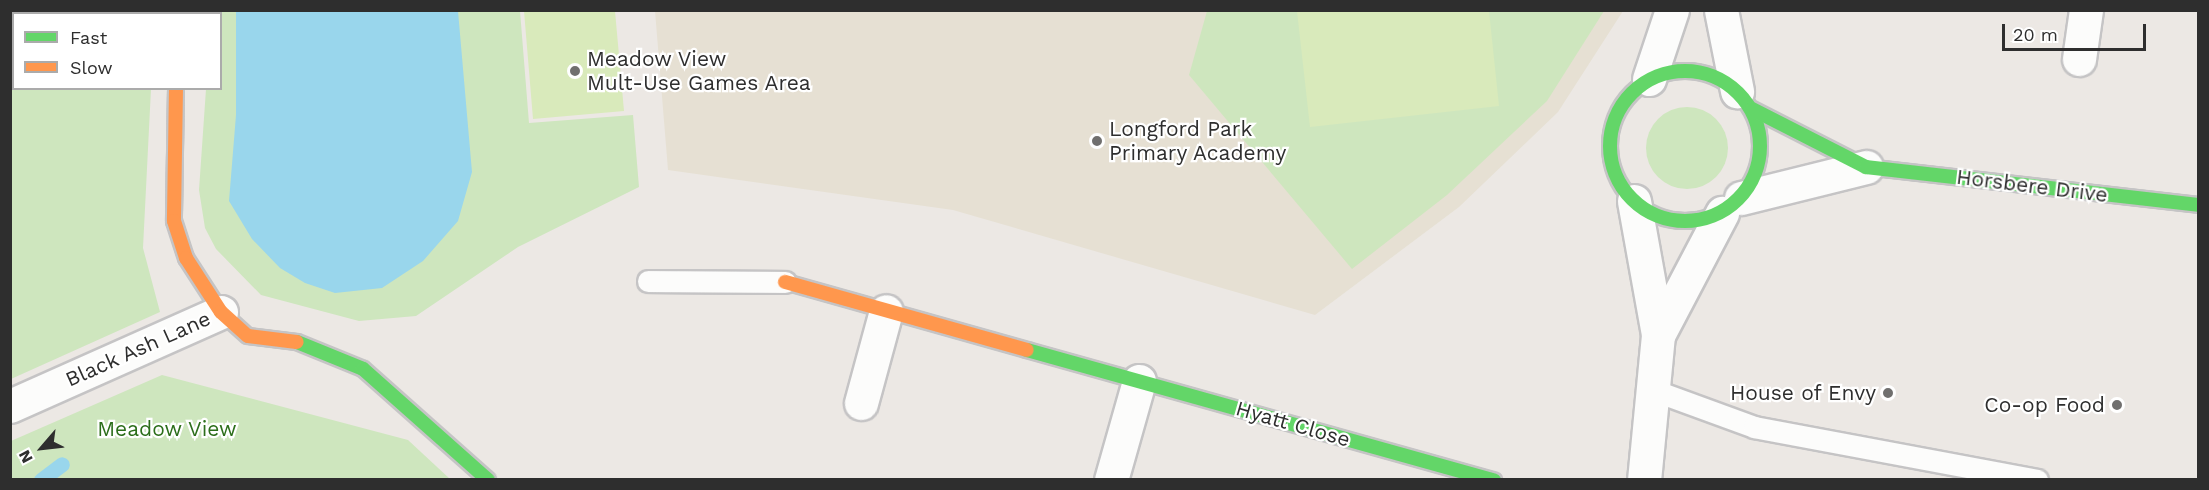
<!DOCTYPE html>
<html>
<head>
<meta charset="utf-8">
<style>
	body { margin:0 }
	#map { position:relative; width:2209px; height:490px; overflow:hidden; background:#ece8e4; font-family:"Work Sans",sans-serif }
	div>[style] { position:absolute }
	[style*='--x'] { left:calc(var(--x)*1px); top:calc(var(--y)*1px); width:calc(var(--w)*1px); rotate:calc(var(--a)*1deg) }
	.education>* { inset:0; background:#e6e0d3 }
	.green>* { inset:0; background:#cee6be }
	.round { border-radius:50% }
	.pitch>* { inset:0; background:#d9eabb }
	.water>* { inset:0; background:#99d6ec }
	.stream>* { height:15px; margin:-7.5px; padding:0 7.5px; transform-origin:7.5px; border-radius:7.5px; background:#99d6ec }
	.roads { filter:drop-shadow(2px 0 #c5c4c5) drop-shadow(-2px 0 #c5c4c5) drop-shadow(0 2px #c5c4c5) drop-shadow(0 -2px #c5c4c5) }
	.lane>* { height:21px; margin:-10.5px; padding:0 10.5px; transform-origin:10.5px; border-radius:10.5px; background:#fcfcfb }
	.street>* { height:33px; margin:-16.5px; padding:0 16.5px; transform-origin:16.5px; border-radius:16.5px; background:#fcfcfb }
	.fast>* { height:14px; margin:-7px; padding:0 7px; transform-origin:7px; border-radius:7px; background:#63d668 }
	.fast>.ring { margin:-7px; padding:0; box-sizing:content-box; background:none; border:14px solid #63d668; border-radius:50% }
	.slow>* { height:14px; margin:-7px; padding:0 7px; transform-origin:7px; border-radius:7px; background:#ff974d }
	.dots>* { width:16px; height:16px; translate:-50% -50%; box-sizing:border-box; border:3px solid #fff; border-radius:50% }
	span { translate:-50% -50%; white-space:nowrap; text-align:center; line-height:1.15; -webkit-text-stroke:4.5px #fff; paint-order:stroke }
	.poi-label { font-size:21px; color:#2e2e2e }
	.left { translate:0 -50%; text-align:left }
	.right { translate:-100% -50%; text-align:right }
	.street-label { font-size:21px; color:#2e2e2e }
	.park-label { font-size:21px; color:#2c6e1b }
	.frame { position:absolute; inset:0; border:12px solid #2e2e2e; pointer-events:none }
	.legend { position:absolute; left:12px; top:12px; width:210px; height:78px; box-sizing:border-box; background:#fff; border:2px solid #ababab; margin:0; padding:8px 10px; list-style:none; font-size:18px; color:#2e2e2e }
	.legend li { display:flex; align-items:center; gap:12px; height:30px }
	.legend b { width:30px; border:2px solid #ababab }
	.north { position:absolute; left:12px; top:418px; width:60px; height:60px; -webkit-text-stroke:4px #fff; paint-order:stroke; rotate:242deg; font-size:16px; font-weight:700; line-height:24px; text-align:center; color:#2e2e2e }
	.north::after { content:''; display:block; margin:auto; width:21px; height:27px; background:#2e2e2e; clip-path:polygon(50% 0,100% 100%,50% 72%,0 100%) }
	.scale { position:absolute; left:2002px; top:24px; width:144px; height:27px; box-sizing:border-box; border:3px solid #2e2e2e; border-top:0; padding-left:8px; font-size:18px; line-height:21px; white-space:nowrap; color:#2e2e2e; -webkit-text-stroke:4px #fff; paint-order:stroke }
</style>
</head>
<body>
<div id="map">
	<div class="education">
		<div style="clip-path:polygon(655px 11px,1623px 11px,1558px 112px,1459px 207px,1315px 315px,953px 210px,668px 170px)"></div>
	</div>
	<div class="green">
		<div style="clip-path:polygon(11px 10px,155px 11px,155px 14px,14px 14px,14px 88px,151px 89px,143px 248px,160px 312px,11px 379px)"></div>
		<div style="clip-path:polygon(212px 11px,520px 11px,529px 123px,633px 115px,639px 187px,518px 247px,416px 316px,359px 321px,261px 295px,216px 249px,205px 228px,199px 190px,206px 89px,220px 88px,220px 14px,211px 13px)"></div>
		<div style="clip-path:polygon(1207px 11px,1604px 11px,1547px 101px,1447px 195px,1352px 269px,1189px 75px)"></div>
		<div class="round" style="left:1646px;top:107px;width:82px;height:82px"></div>
		<div style="clip-path:polygon(162px 375px,408px 440px,450px 479px,11px 479px,11px 441px)"></div>
	</div>
	<div class="pitch">
		<div style="clip-path:polygon(524px 11px,615px 11px,624px 111px,533px 119px)"></div>
		<div style="clip-path:polygon(1297px 11px,1489px 11px,1499px 106px,1310px 127px)"></div>
	</div>
	<div class="water">
		<div style="clip-path:polygon(236px 11px,458px 11px,472px 172px,458px 221px,423px 261px,382px 288px,335px 293px,305px 283px,280px 268px,252px 239px,229px 201px,236px 115px)"></div>
	</div>
	<div class="stream">
		<div style="--x:41;--y:480;--w:26;--a:-37"></div>
	</div>
	<div class="roads">
		<div class="lane">
			<div style="--x:648;--y:281;--w:137;--a:0.4"></div>
			<div style="--x:1653;--y:390;--w:108;--a:20.1"></div>
			<div style="--x:1754;--y:427;--w:288;--a:10.6"></div>
		</div>
		<div class="street">
			<div style="--x:1721;--y:10;--w:83;--a:78.8"></div>
			<div style="--x:180;--y:14;--w:4;--a:-90"></div>
			<div style="--x:2079;--y:59;--w:49;--a:-81.9"></div>
			<div style="--x:1649;--y:79;--w:73;--a:-71.6"></div>
			<div style="--x:1741;--y:198;--w:129;--a:-13.9"></div>
			<div style="--x:1634;--y:201;--w:136;--a:79.8"></div>
			<div style="--x:1658;--y:335;--w:146;--a:95.5"></div>
			<div style="--x:1658;--y:335;--w:138;--a:-62.3"></div>
			<div style="--x:861;--y:403;--w:95;--a:-74.8"></div>
			<div style="--x:10;--y:406;--w:231;--a:-24"></div>
			<div style="--x:1111;--y:480;--w:103;--a:-74.2"></div>
		</div>
		<div class="fast">
			<div class="ring" style="left:1610px;top:71px;width:136px;height:136px"></div>
			<div style="--x:1752;--y:109;--w:128;--a:27"></div>
			<div style="--x:1866;--y:167;--w:334;--a:6.5"></div>
			<div style="--x:297;--y:342;--w:71;--a:22.2"></div>
			<div style="--x:363;--y:369;--w:167;--a:41.6"></div>
			<div style="--x:1027;--y:350;--w:485;--a:15.6"></div>
		</div>
		<div class="slow">
			<div style="--x:176;--y:88;--w:133;--a:90.9"></div>
			<div style="--x:174;--y:221;--w:39;--a:72"></div>
			<div style="--x:186;--y:258;--w:64;--a:57.1"></div>
			<div style="--x:221;--y:312;--w:36;--a:42"></div>
			<div style="--x:248;--y:336;--w:49;--a:7"></div>
			<div style="--x:785;--y:282;--w:251;--a:15.7"></div>
		</div>
	</div>
	<div class="dots">
		<div style="left:575px;top:71px;background:#706f6e"></div>
		<div style="left:1097px;top:141px;background:#706f6e"></div>
		<div style="left:1888px;top:393px;background:#706f6e"></div>
		<div style="left:2117px;top:405px;background:#706f6e"></div>
	</div>
	<div class="poi-label">
		<span class="left" style="left:587px;top:71px">Meadow View<br>Mult-Use Games Area</span>
		<span class="left" style="left:1109px;top:141px">Longford Park<br>Primary Academy</span>
		<span class="right" style="left:1876px;top:393px">House of Envy</span>
		<span class="right" style="left:2105px;top:405px">Co-op Food</span>
	</div>
	<div class="street-label">
		<span style="left:2032px;top:186px;rotate:7deg">Horsbere Drive</span>
		<span style="left:138px;top:349px;rotate:-24deg">Black Ash Lane</span>
		<span style="left:1293px;top:424px;rotate:16deg">Hyatt Close</span>
	</div>
	<div class="park-label">
		<span style="left:167px;top:429px">Meadow View</span>
	</div>
	<div class="frame"></div>
	<ul class="legend">
	<li><b style="height:8px;background:#63d668"></b>Fast</li>
	<li><b style="height:8px;background:#ff974d"></b>Slow</li>
	</ul>
	<div class="north">N</div>
	<div class="scale">20 m</div>
</div>
</body>
</html>
